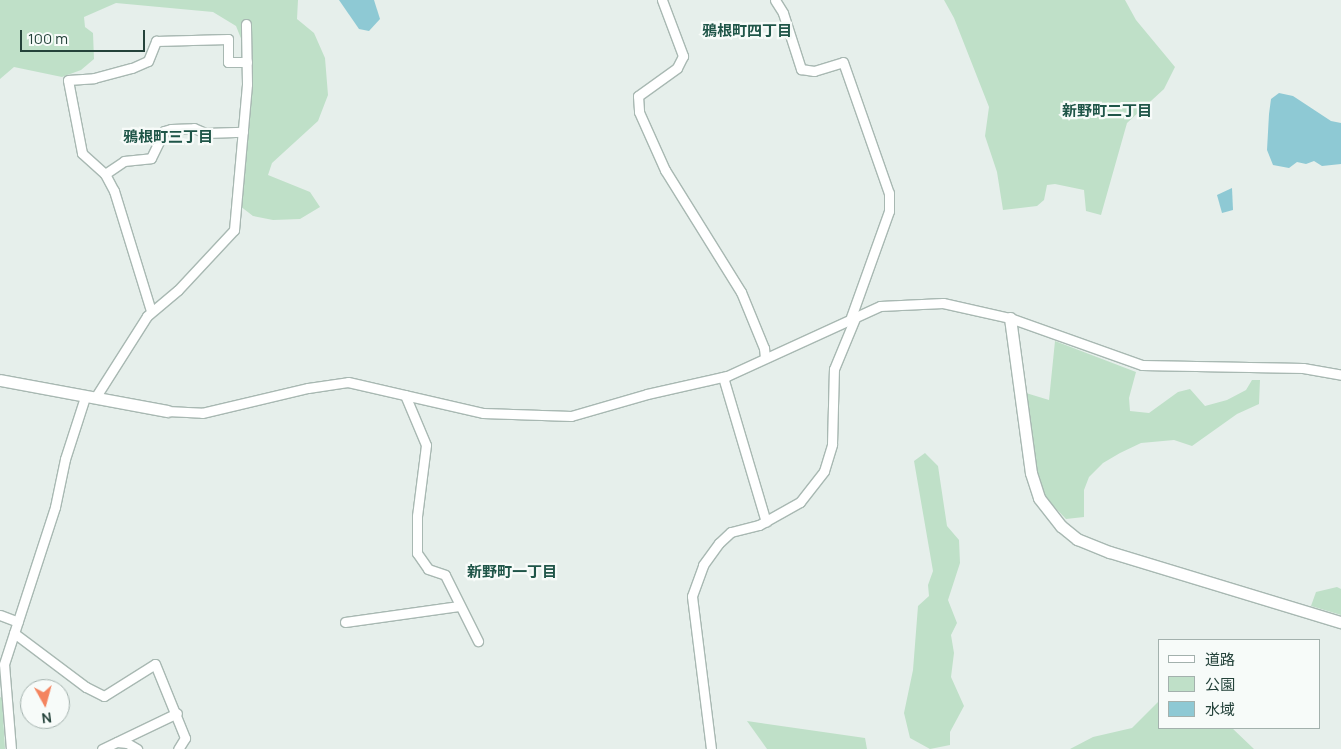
<!DOCTYPE html>
<html>
<head>
<meta charset="utf-8">
<style>
	body { margin:0 }
	#map { position:relative; width:1341px; height:749px; overflow:hidden; background:#e6efeb; font-family:Manrope,"Noto Sans JP",sans-serif }
	div>[style] { position:absolute }
	[style*='--x'] { left:calc(var(--x)*1px); top:calc(var(--y)*1px); width:calc(var(--w)*1px); rotate:calc(var(--a)*1deg) }
	.green>* { inset:0; background:#bfe0c8 }
	.water>* { inset:0; background:#8ec9d4 }
	.roads { filter:drop-shadow(1px 0 #a8b8b2) drop-shadow(-1px 0 #a8b8b2) drop-shadow(0 1px #a8b8b2) drop-shadow(0 -1px #a8b8b2) }
	.minor>* { height:9px; margin:-4.5px; padding:0 4.5px; transform-origin:4.5px; border-radius:4.5px; background:#fff }
	.tertiary>* { height:11px; margin:-5.5px; padding:0 5.5px; transform-origin:5.5px; border-radius:5.5px; background:#fff }
	span { translate:-50% -50%; white-space:nowrap; text-align:center; line-height:1.15; -webkit-text-stroke:4.5px #f7fbf9; paint-order:stroke }
	.neighbourhood-label { font-size:15px; color:#1f5548; font-weight:700 }
	.legend { position:absolute; left:1158px; top:639px; width:162px; height:90px; box-sizing:border-box; background:#f7fbf9; border:1px solid #a3b1ad; margin:0; padding:6px 9px; list-style:none; font-size:15px; color:#24423a }
	.legend li { display:flex; align-items:center; gap:10px; height:25px }
	.legend b { width:25px; border:1px solid #a3b1ad }
	.north { position:absolute; left:20px; top:679px; width:50px; height:50px; box-sizing:border-box; background:#f7fbf9; border:1px solid #a3b1ad; border-radius:50%; rotate:173deg; font-size:14px; font-weight:700; line-height:20px; text-align:center; color:#24423a }
	.north::after { content:''; display:block; margin:auto; width:18px; height:22px; background:#f4845f; clip-path:polygon(50% 0,100% 100%,50% 72%,0 100%) }
	.scale { position:absolute; left:20px; top:30px; width:125px; height:22px; box-sizing:border-box; border:2px solid #24423a; border-top:0; padding-left:6px; font-size:15px; line-height:18px; white-space:nowrap; color:#24423a; -webkit-text-stroke:4px #f7fbf9; paint-order:stroke }
</style>
</head>
<body>
<div id="map">
	<div class="green">
		<div style="clip-path:polygon(0 0,298px 0,297px 19px,314px 33px,325px 58px,328px 95px,318px 121px,272px 163px,268px 175px,310px 192px,320px 207px,300px 219px,273px 220px,253px 216px,240px 206px,252px 66px,236px 26px,213px 12px,116px 3px,84px 17px,85px 27px,93px 33px,94px 59px,81px 70px,62px 77px,14px 67px,0 79px)"></div>
		<div style="clip-path:polygon(944px 0,1125px 0,1136px 20px,1175px 67px,1164px 89px,1127px 123px,1101px 215px,1086px 211px,1084px 190px,1055px 184px,1047px 185px,1044px 200px,1037px 206px,1003px 210px,997px 172px,985px 136px,989px 107px,954px 18px)"></div>
		<div style="clip-path:polygon(1055px 341px,1136px 372px,1129px 398px,1130px 411px,1149px 413px,1178px 392px,1190px 389px,1205px 406px,1227px 400px,1246px 390px,1252px 380px,1260px 380px,1259px 404px,1237px 414px,1192px 446px,1174px 440px,1141px 443px,1120px 453px,1103px 463px,1089px 477px,1084px 490px,1084px 517px,1066px 519px,1046px 498px,1039px 483px,1026px 393px,1049px 400px)"></div>
		<div style="clip-path:polygon(925px 453px,938px 466px,947px 526px,959px 540px,960px 563px,948px 600px,957px 623px,951px 635px,954px 653px,951px 677px,964px 706px,950px 732px,950px 745px,930px 749px,910px 738px,904px 713px,913px 670px,918px 606px,929px 596px,928px 585px,933px 571px,914px 461px)"></div>
		<div style="clip-path:polygon(1337px 587px,1341px 589px,1341px 615px,1311px 606px,1316px 592px)"></div>
		<div style="clip-path:polygon(0 697px,2px 698px,5px 749px,0 749px)"></div>
		<div style="clip-path:polygon(1160px 700px,1160px 728px,1232px 728px,1254px 749px,1070px 749px,1093px 737px,1132px 728px)"></div>
		<div style="clip-path:polygon(747px 721px,865px 738px,867px 749px,767px 749px)"></div>
	</div>
	<div class="water">
		<div style="clip-path:polygon(339px 0,374px 0,380px 19px,369px 31px,359px 29px)"></div>
		<div style="clip-path:polygon(1279px 93px,1293px 96px,1331px 121px,1341px 123px,1341px 164px,1322px 166px,1314px 161px,1306px 164px,1297px 162px,1289px 168px,1273px 165px,1267px 150px,1269px 114px,1271px 99px)"></div>
		<div style="clip-path:polygon(1232px 188px,1233px 210px,1222px 213px,1217px 195px)"></div>
	</div>
	<div class="roads">
		<div class="minor">
			<div style="--x:662;--y:0;--w:60;--a:69.4"></div>
			<div style="--x:683;--y:56;--w:13;--a:117"></div>
			<div style="--x:677;--y:68;--w:48;--a:144.3"></div>
			<div style="--x:638;--y:96;--w:16;--a:86"></div>
			<div style="--x:639;--y:112;--w:64;--a:65.9"></div>
			<div style="--x:665;--y:170;--w:144;--a:58.1"></div>
			<div style="--x:741;--y:292;--w:61;--a:67.7"></div>
			<div style="--x:764;--y:348;--w:10;--a:84"></div>
			<div style="--x:775;--y:0;--w:15;--a:58"></div>
			<div style="--x:783;--y:13;--w:59;--a:72.2"></div>
			<div style="--x:801;--y:69;--w:13;--a:9"></div>
			<div style="--x:814;--y:71;--w:30;--a:-17"></div>
			<div style="--x:843;--y:62;--w:139;--a:70.7"></div>
			<div style="--x:889;--y:193;--w:18;--a:90"></div>
			<div style="--x:889;--y:211;--w:113;--a:109.7"></div>
			<div style="--x:105;--y:174;--w:23;--a:-34"></div>
			<div style="--x:124;--y:161;--w:27;--a:-6"></div>
			<div style="--x:151;--y:158;--w:30;--a:-64"></div>
			<div style="--x:164;--y:131;--w:7;--a:-16"></div>
			<div style="--x:171;--y:129;--w:23;--a:-2"></div>
			<div style="--x:194;--y:128;--w:12;--a:24"></div>
			<div style="--x:205;--y:133;--w:38;--a:-2"></div>
			<div style="--x:151;--y:311;--w:126;--a:-107.1"></div>
			<div style="--x:114;--y:191;--w:19;--a:-118"></div>
			<div style="--x:105;--y:174;--w:31;--a:-138"></div>
			<div style="--x:82;--y:153;--w:74;--a:-100.9"></div>
			<div style="--x:68;--y:80;--w:26;--a:-4"></div>
			<div style="--x:94;--y:78;--w:39;--a:-15"></div>
			<div style="--x:132;--y:68;--w:17;--a:-24"></div>
			<div style="--x:148;--y:61;--w:22;--a:-68"></div>
			<div style="--x:156;--y:41;--w:72;--a:-1.6"></div>
			<div style="--x:228;--y:39;--w:23;--a:90"></div>
			<div style="--x:228;--y:62;--w:19;--a:0"></div>
			<div style="--x:723;--y:377;--w:151;--a:73.5"></div>
			<div style="--x:405;--y:395;--w:54;--a:67.2"></div>
			<div style="--x:426;--y:445;--w:72;--a:97.2"></div>
			<div style="--x:417;--y:516;--w:37;--a:90"></div>
			<div style="--x:417;--y:553;--w:19;--a:55"></div>
			<div style="--x:428;--y:569;--w:18;--a:19"></div>
			<div style="--x:445;--y:575;--w:74;--a:63.4"></div>
			<div style="--x:95;--y:398;--w:97;--a:-57.6"></div>
			<div style="--x:147;--y:316;--w:40;--a:-40"></div>
			<div style="--x:178;--y:290;--w:82;--a:-47"></div>
			<div style="--x:234;--y:230;--w:147;--a:-84.9"></div>
			<div style="--x:247;--y:84;--w:60;--a:-91"></div>
			<div style="--x:167;--y:411;--w:35;--a:3"></div>
			<div style="--x:202;--y:413;--w:109;--a:-13.3"></div>
			<div style="--x:308;--y:388;--w:40;--a:-8.5"></div>
			<div style="--x:348;--y:382;--w:139;--a:12.9"></div>
			<div style="--x:483;--y:413;--w:88;--a:2"></div>
			<div style="--x:571;--y:416;--w:79;--a:-16.1"></div>
			<div style="--x:647;--y:394;--w:82;--a:-12.7"></div>
			<div style="--x:727;--y:376;--w:168;--a:-24.6"></div>
			<div style="--x:880;--y:306;--w:63;--a:-2.7"></div>
			<div style="--x:943;--y:303;--w:69;--a:12.6"></div>
			<div style="--x:1010;--y:318;--w:140;--a:19.6"></div>
			<div style="--x:1142;--y:365;--w:161;--a:1.1"></div>
			<div style="--x:1303;--y:368;--w:39;--a:10"></div>
			<div style="--x:0;--y:615;--w:19;--a:21"></div>
			<div style="--x:345;--y:622;--w:115;--a:-8"></div>
			<div style="--x:14;--y:633;--w:90;--a:36.9"></div>
			<div style="--x:86;--y:687;--w:20;--a:27"></div>
			<div style="--x:104;--y:696;--w:60;--a:-32.1"></div>
			<div style="--x:155;--y:664;--w:80;--a:67.9"></div>
			<div style="--x:185;--y:738;--w:13;--a:122"></div>
			<div style="--x:117;--y:742;--w:10;--a:6"></div>
			<div style="--x:127;--y:743;--w:12;--a:31"></div>
			<div style="--x:11;--y:749;--w:85;--a:-94.7"></div>
			<div style="--x:4;--y:664;--w:165;--a:-72"></div>
			<div style="--x:55;--y:507;--w:49;--a:-78.2"></div>
			<div style="--x:65;--y:459;--w:65;--a:-72.1"></div>
			<div style="--x:102;--y:749;--w:83;--a:-25.6"></div>
			<div style="--x:711;--y:749;--w:154;--a:-97.1"></div>
			<div style="--x:692;--y:596;--w:33;--a:-70"></div>
			<div style="--x:703;--y:565;--w:27;--a:-54"></div>
			<div style="--x:719;--y:543;--w:16;--a:-43"></div>
			<div style="--x:731;--y:532;--w:29;--a:-14"></div>
			<div style="--x:759;--y:525;--w:47;--a:-29.3"></div>
			<div style="--x:800;--y:502;--w:39;--a:-52"></div>
			<div style="--x:824;--y:471;--w:28;--a:-73"></div>
			<div style="--x:832;--y:444;--w:75;--a:-88.5"></div>
			<div style="--x:834;--y:369;--w:57;--a:-67.5"></div>
		</div>
		<div class="tertiary">
			<div style="--x:1010;--y:318;--w:156;--a:82.3"></div>
			<div style="--x:1031;--y:473;--w:26;--a:72"></div>
			<div style="--x:1039;--y:498;--w:36;--a:52"></div>
			<div style="--x:1061;--y:526;--w:21;--a:39"></div>
			<div style="--x:1077;--y:539;--w:35;--a:22"></div>
			<div style="--x:1110;--y:552;--w:241;--a:16.9"></div>
			<div style="--x:0;--y:380;--w:170;--a:10.5"></div>
		</div>
	</div>
	<div class="neighbourhood-label">
		<span style="left:747px;top:31px">鴉根町四丁目</span>
		<span style="left:1107px;top:111px">新野町二丁目</span>
		<span style="left:168px;top:137px">鴉根町三丁目</span>
		<span style="left:512px;top:572px">新野町一丁目</span>
	</div>
	<ul class="legend">
	<li><b style="height:6px;background:#fff"></b>道路</li>
	<li><b style="height:14px;background:#bfe0c8"></b>公園</li>
	<li><b style="height:14px;background:#8ec9d4"></b>水域</li>
	</ul>
	<div class="north">N</div>
	<div class="scale">100 m</div>
</div>
</body>
</html>
